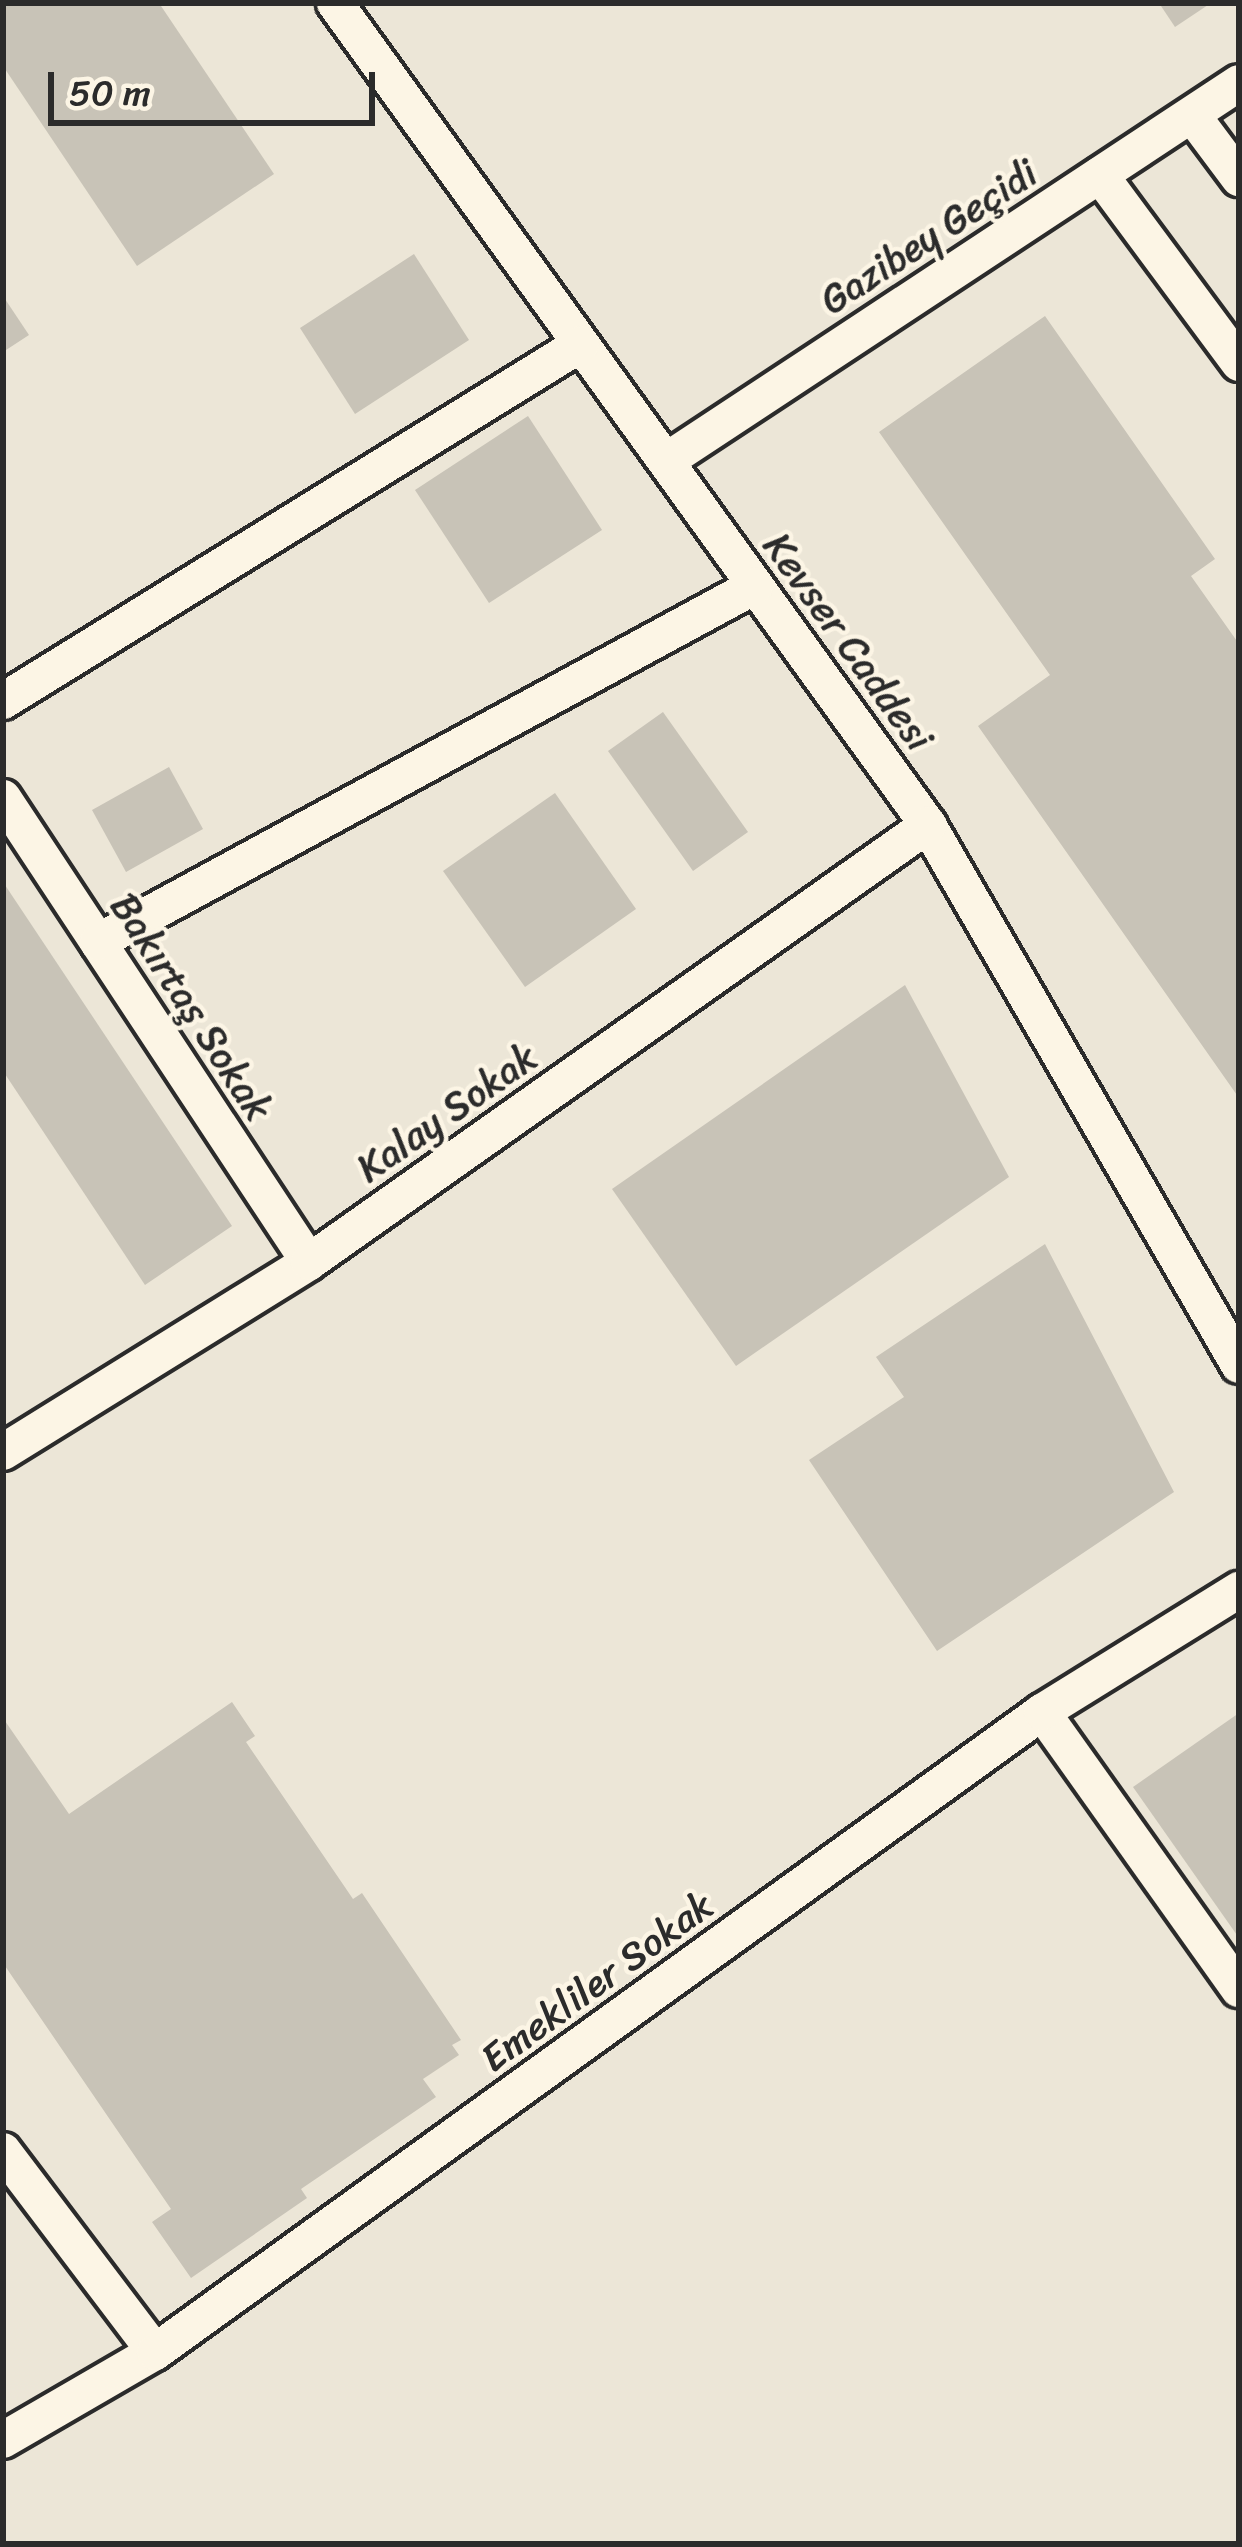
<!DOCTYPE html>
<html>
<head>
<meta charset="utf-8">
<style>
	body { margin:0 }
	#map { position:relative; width:1242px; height:2547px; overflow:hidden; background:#fcf5e5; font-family:Sriracha,sans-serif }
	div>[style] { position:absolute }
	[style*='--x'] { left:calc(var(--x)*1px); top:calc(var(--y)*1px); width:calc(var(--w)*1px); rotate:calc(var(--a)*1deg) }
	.built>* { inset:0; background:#ece6d7 }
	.building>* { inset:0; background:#c8c3b7 }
	.roads { filter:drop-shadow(3px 0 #2b2b2b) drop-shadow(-3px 0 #2b2b2b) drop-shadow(0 3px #2b2b2b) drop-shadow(0 -3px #2b2b2b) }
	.street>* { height:36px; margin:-18px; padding:0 18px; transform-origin:18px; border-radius:18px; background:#fcf5e5 }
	span { translate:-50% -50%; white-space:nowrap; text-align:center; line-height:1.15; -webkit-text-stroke:9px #fcf5e5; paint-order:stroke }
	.street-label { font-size:39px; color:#2b2b2b }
	.frame { position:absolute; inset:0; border:6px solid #2b2b2b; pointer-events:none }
	.scale { position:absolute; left:48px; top:72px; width:327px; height:54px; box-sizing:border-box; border:6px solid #2b2b2b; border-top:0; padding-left:15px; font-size:36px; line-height:42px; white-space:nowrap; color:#2b2b2b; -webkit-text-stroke:9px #fcf5e5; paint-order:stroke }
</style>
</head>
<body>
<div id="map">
	<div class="built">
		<div style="clip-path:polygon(3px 3px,1239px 3px,1239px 2544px,3px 2544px)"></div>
	</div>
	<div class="building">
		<div style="clip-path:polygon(3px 3px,159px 3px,274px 174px,137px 266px,3px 66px)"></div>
		<div style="clip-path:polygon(1159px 3px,1211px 3px,1175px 27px)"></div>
		<div style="clip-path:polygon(414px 254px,469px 340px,355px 414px,300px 328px)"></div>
		<div style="clip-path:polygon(3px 296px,29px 335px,3px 352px)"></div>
		<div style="clip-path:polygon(1045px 316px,1215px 559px,1191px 576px,1239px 644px,1239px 1098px,978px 726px,1050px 675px,879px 432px)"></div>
		<div style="clip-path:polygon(528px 416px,602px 530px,489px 603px,415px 490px)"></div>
		<div style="clip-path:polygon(663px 712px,748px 832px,693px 871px,608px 751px)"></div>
		<div style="clip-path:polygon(169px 767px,203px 829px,126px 872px,92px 810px)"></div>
		<div style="clip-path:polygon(555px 793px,636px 909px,525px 987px,443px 871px)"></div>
		<div style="clip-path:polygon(3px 882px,232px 1226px,145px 1285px,3px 1071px)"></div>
		<div style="clip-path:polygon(905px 985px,1009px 1177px,736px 1366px,612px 1189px)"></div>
		<div style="clip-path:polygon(1045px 1244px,1174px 1492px,937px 1651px,809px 1460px,904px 1397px,876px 1357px)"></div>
		<div style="clip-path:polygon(232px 1702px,255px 1736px,246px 1742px,353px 1899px,362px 1893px,461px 2040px,452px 2045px,459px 2055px,423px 2079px,436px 2097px,301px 2189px,307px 2198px,191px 2278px,152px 2222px,171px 2209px,3px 1963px,3px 1718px,69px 1814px)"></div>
		<div style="clip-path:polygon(1239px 1713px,1239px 1938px,1133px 1787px)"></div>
	</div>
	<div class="roads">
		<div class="street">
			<div style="--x:335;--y:3;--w:1014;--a:54.19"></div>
			<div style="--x:928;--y:825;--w:623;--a:60.06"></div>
			<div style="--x:1192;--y:115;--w:79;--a:53.3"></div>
			<div style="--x:1100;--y:175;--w:234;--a:53.5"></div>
			<div style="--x:666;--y:461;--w:686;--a:-33.41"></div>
			<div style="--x:3;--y:701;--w:679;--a:-31.7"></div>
			<div style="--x:3;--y:798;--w:556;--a:56.6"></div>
			<div style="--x:98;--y:942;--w:747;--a:-28.45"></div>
			<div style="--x:3;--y:1452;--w:360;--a:-31.8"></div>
			<div style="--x:309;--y:1262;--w:758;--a:-35.22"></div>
			<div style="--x:1042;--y:1712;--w:340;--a:54.6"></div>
			<div style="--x:3;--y:2151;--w:252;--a:52.9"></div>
			<div style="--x:3;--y:2440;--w:176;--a:-30.1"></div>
			<div style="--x:155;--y:2352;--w:1094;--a:-35.81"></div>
			<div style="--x:1042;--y:1712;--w:232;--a:-31.8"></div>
		</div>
	</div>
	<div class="street-label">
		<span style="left:929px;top:237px;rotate:-33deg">Gazibey Geçidi</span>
		<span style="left:848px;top:642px;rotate:54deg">Kevser Caddesi</span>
		<span style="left:191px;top:1007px;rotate:57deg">Bakırtaş Sokak</span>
		<span style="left:447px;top:1113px;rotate:-35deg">Kalay Sokak</span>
		<span style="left:597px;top:1982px;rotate:-36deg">Emekliler Sokak</span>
	</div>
	<div class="frame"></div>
	<div class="scale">50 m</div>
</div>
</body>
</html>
